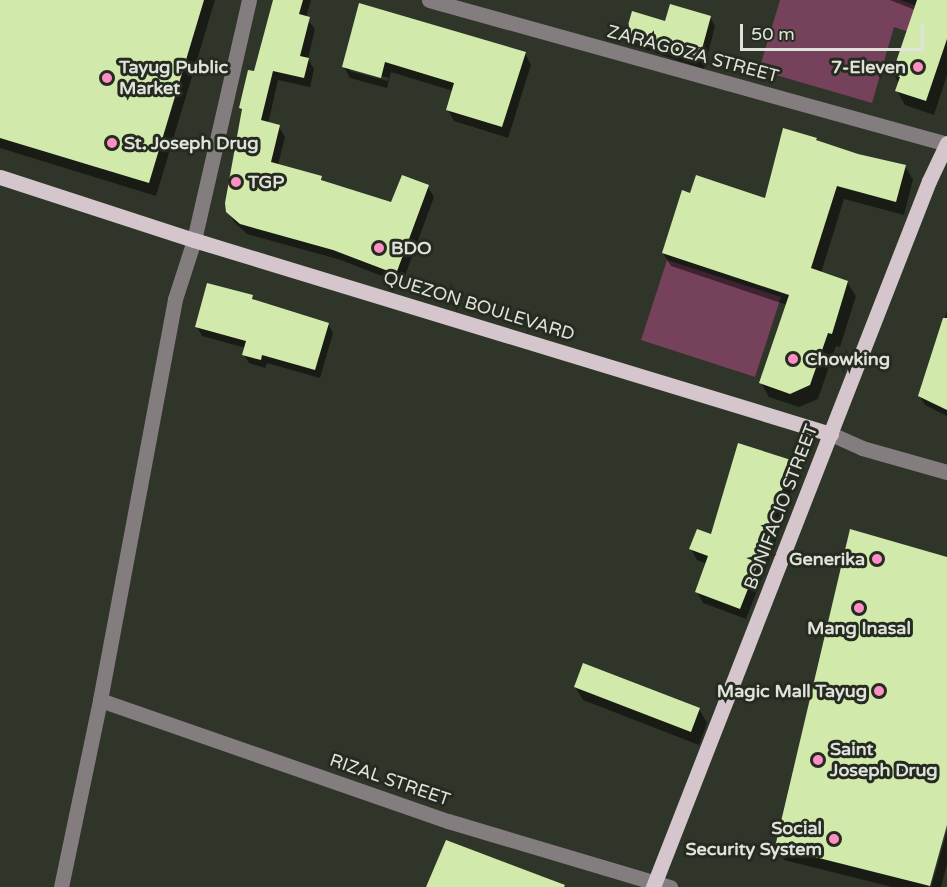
<!DOCTYPE html>
<html>
<head>
<meta charset="utf-8">
<style>
	body { margin:0 }
	#map { position:relative; width:947px; height:887px; overflow:hidden; background:#303529; font-family:"Varela Round",sans-serif }
	div>[style] { position:absolute }
	[style*='--x'] { left:calc(var(--x)*1px); top:calc(var(--y)*1px); width:calc(var(--w)*1px); rotate:calc(var(--a)*1deg) }
	.green>* { inset:0; background:#76415a }
	.shadow>* { inset:0; background:#0007 }
	.building>* { inset:0; background:#d1e9aa }
	.minor>* { height:15px; margin:-7.5px; padding:0 7.5px; transform-origin:7.5px; border-radius:7.5px; background:#837d7f }
	.major>* { height:15px; margin:-7.5px; padding:0 7.5px; transform-origin:7.5px; border-radius:7.5px; background:#d4c6cc }
	.dots>* { width:16px; height:16px; translate:-50% -50%; box-sizing:border-box; border:3px solid #262b20; border-radius:50% }
	span { translate:-50% -50%; white-space:nowrap; text-align:center; line-height:1.15; -webkit-text-stroke:6px #262b20; paint-order:stroke }
	.street-label { font-size:18px; color:#e0e3dc }
	.poi-label { font-size:18px; color:#e0e3dc; font-weight:700 }
	.right { translate:-100% -50%; text-align:right }
	.left { translate:0 -50%; text-align:left }
	.scale { position:absolute; left:740px; top:24px; width:184px; height:27px; box-sizing:border-box; border:3px solid #e0e3dc; border-top:0; padding-left:8px; font-size:18px; line-height:21px; white-space:nowrap; color:#e0e3dc; -webkit-text-stroke:4px #262b20; paint-order:stroke }
</style>
</head>
<body>
<div id="map">
	<div class="green">
		<div style="clip-path:polygon(780px 0,900px 0,947px 16px,939px 42px,894px 27px,872px 103px,759px 70px)"></div>
		<div style="clip-path:polygon(667px 260px,781px 297px,755px 377px,641px 340px)"></div>
	</div>
	<div class="shadow">
		<div style="clip-path:polygon(0 0,215px 0,156px 196px,0 148px)"></div>
		<div style="clip-path:polygon(275px 0,311px 0,306px 18px,315px 29px,308px 59px,314px 69px,310px 87px,278px 80px,268px 124px,279px 127px,285px 137px,278px 165px,321px 177px,324px 183px,392px 204px,428px 187px,434px 197px,402px 284px,341px 260px,247px 234px,234px 222px,228px 211px,243px 113px,241px 108px,255px 73px)"></div>
		<div style="clip-path:polygon(890px 0,947px 0,947px 75px,934px 115px,905px 105px,897px 91px,899px 84px,894px 74px,915px 10px)"></div>
		<div style="clip-path:polygon(evenodd,360px 5px,525px 53px,531px 65px,508px 138px,454px 121px,448px 110px,453px 91px,391px 72px,387px 88px,350px 78px,344px 67px,360px 5px,350px 68px,389px 78px,388px 81px,350px 71px,350px 68px)"></div>
		<div style="clip-path:polygon(710px 17px,715px 26px,704px 69px,631px 45px,626px 36px,666px 22px)"></div>
		<div style="clip-path:polygon(816px 139px,818px 142px,858px 155px,905px 166px,913px 180px,904px 215px,844px 199px,821px 273px,847px 282px,856px 296px,840px 347px,836px 346px,818px 399px,799px 407px,769px 397px,761px 383px,787px 305px,671px 266px,663px 253px,691px 195px,766px 200px)"></div>
		<div style="clip-path:polygon(252px 297px,254px 302px,328px 324px,333px 333px,320px 378px,267px 363px,265px 368px,249px 363px,244px 355px,246px 348px,202px 336px,197px 327px)"></div>
		<div style="clip-path:polygon(947px 311px,947px 416px,925px 405px,919px 395px)"></div>
		<div style="clip-path:polygon(790px 461px,797px 472px,773px 550px,746px 619px,703px 603px,697px 592px,707px 564px,697px 560px,691px 549px,712px 536px)"></div>
		<div style="clip-path:polygon(947px 558px,947px 820px,928px 887px,892px 887px,784px 860px,776px 846px)"></div>
		<div style="clip-path:polygon(575px 687px,699px 709px,707px 723px,699px 745px,583px 700px)"></div>
		<div style="clip-path:polygon(947px 831px,947px 864px,941px 887px,931px 887px)"></div>
	</div>
	<div class="building">
		<div style="clip-path:polygon(0 0,204px 0,149px 183px,0 138px)"></div>
		<div style="clip-path:polygon(273px 0,303px 0,299px 14px,310px 17px,300px 56px,309px 58px,304px 78px,273px 71px,261px 120px,280px 125px,271px 162px,322px 176px,321px 180px,391px 202px,402px 175px,429px 185px,396px 274px,333px 250px,240px 224px,226px 212px,225px 203px,242px 109px,239px 108px,248px 70px,254px 71px)"></div>
		<div style="clip-path:polygon(917px 0,947px 0,947px 39px,926px 101px,895px 91px,900px 77px,892px 74px)"></div>
		<div style="clip-path:polygon(359px 3px,526px 52px,502px 127px,446px 110px,454px 83px,385px 62px,381px 78px,342px 67px)"></div>
		<div style="clip-path:polygon(670px 4px,711px 16px,699px 60px,625px 36px,632px 11px,665px 21px)"></div>
		<div style="clip-path:polygon(783px 128px,817px 138px,816px 140px,858px 154px,906px 165px,896px 202px,837px 186px,811px 268px,848px 281px,832px 334px,828px 333px,810px 385px,790px 394px,759px 383px,789px 295px,662px 253px,682px 190px,690px 193px,696px 175px,765px 198px)"></div>
		<div style="clip-path:polygon(207px 283px,253px 295px,252px 299px,329px 323px,315px 370px,262px 355px,261px 360px,242px 355px,246px 341px,195px 327px)"></div>
		<div style="clip-path:polygon(943px 318px,947px 318px,947px 410px,918px 396px)"></div>
		<div style="clip-path:polygon(738px 443px,791px 460px,768px 538px,740px 609px,695px 592px,708px 556px,689px 549px,697px 529px,711px 534px)"></div>
		<div style="clip-path:polygon(850px 529px,947px 557px,947px 825px,930px 886px,775px 847px)"></div>
		<div style="clip-path:polygon(583px 663px,700px 708px,691px 732px,574px 687px)"></div>
		<div style="clip-path:polygon(446px 840px,565px 885px,564px 887px,426px 887px)"></div>
	</div>
	<div class="minor">
		<div style="--x:429;--y:0;--w:538;--a:15.54"></div>
		<div style="--x:831;--y:434;--w:34;--a:24"></div>
		<div style="--x:862;--y:448;--w:88;--a:15.8"></div>
		<div style="--x:100;--y:700;--w:368;--a:19.2"></div>
		<div style="--x:448;--y:821;--w:232;--a:16.6"></div>
		<div style="--x:61;--y:887;--w:191;--a:-78.2"></div>
		<div style="--x:100;--y:700;--w:408;--a:-79.4"></div>
		<div style="--x:175;--y:299;--w:62;--a:-72.1"></div>
		<div style="--x:194;--y:240;--w:246;--a:-77.1"></div>
	</div>
	<div class="major">
		<div style="--x:0;--y:177;--w:204;--a:18"></div>
		<div style="--x:194;--y:240;--w:666;--a:16.94"></div>
		<div style="--x:653;--y:887;--w:758;--a:-68.65"></div>
		<div style="--x:929;--y:181;--w:42;--a:-64.7"></div>
	</div>
	<div class="dots">
		<div style="left:918px;top:67px;background:#fc8fc3"></div>
		<div style="left:107px;top:78px;background:#fc8fc3"></div>
		<div style="left:112px;top:143px;background:#fc8fc3"></div>
		<div style="left:236px;top:182px;background:#fc8fc3"></div>
		<div style="left:379px;top:248px;background:#fc8fc3"></div>
		<div style="left:793px;top:359px;background:#fc8fc3"></div>
		<div style="left:877px;top:559px;background:#fc8fc3"></div>
		<div style="left:859px;top:608px;background:#fc8fc3"></div>
		<div style="left:879px;top:691px;background:#fc8fc3"></div>
		<div style="left:818px;top:760px;background:#fc8fc3"></div>
		<div style="left:834px;top:839px;background:#fc8fc3"></div>
	</div>
	<div class="street-label">
		<span style="left:693px;top:54px;rotate:15deg">ZARAGOZA STREET</span>
		<span style="left:479px;top:306px;rotate:17deg">QUEZON BOULEVARD</span>
		<span style="left:781px;top:507px;rotate:-69deg">BONIFACIO STREET</span>
		<span style="left:390px;top:780px;rotate:19deg">RIZAL STREET</span>
	</div>
	<div class="poi-label">
		<span class="right" style="left:906px;top:67px">7-Eleven</span>
		<span class="left" style="left:119px;top:78px">Tayug Public<br>Market</span>
		<span class="left" style="left:124px;top:143px">St. Joseph Drug</span>
		<span class="left" style="left:248px;top:182px">TGP</span>
		<span class="left" style="left:391px;top:248px">BDO</span>
		<span class="left" style="left:805px;top:359px">Chowking</span>
		<span class="right" style="left:865px;top:559px">Generika</span>
		<span style="left:859px;top:628px">Mang Inasal</span>
		<span class="right" style="left:867px;top:691px">Magic Mall Tayug</span>
		<span class="left" style="left:830px;top:760px">Saint<br>Joseph Drug</span>
		<span class="right" style="left:822px;top:839px">Social<br>Security System</span>
	</div>
	<div class="scale">50 m</div>
</div>
</body>
</html>
